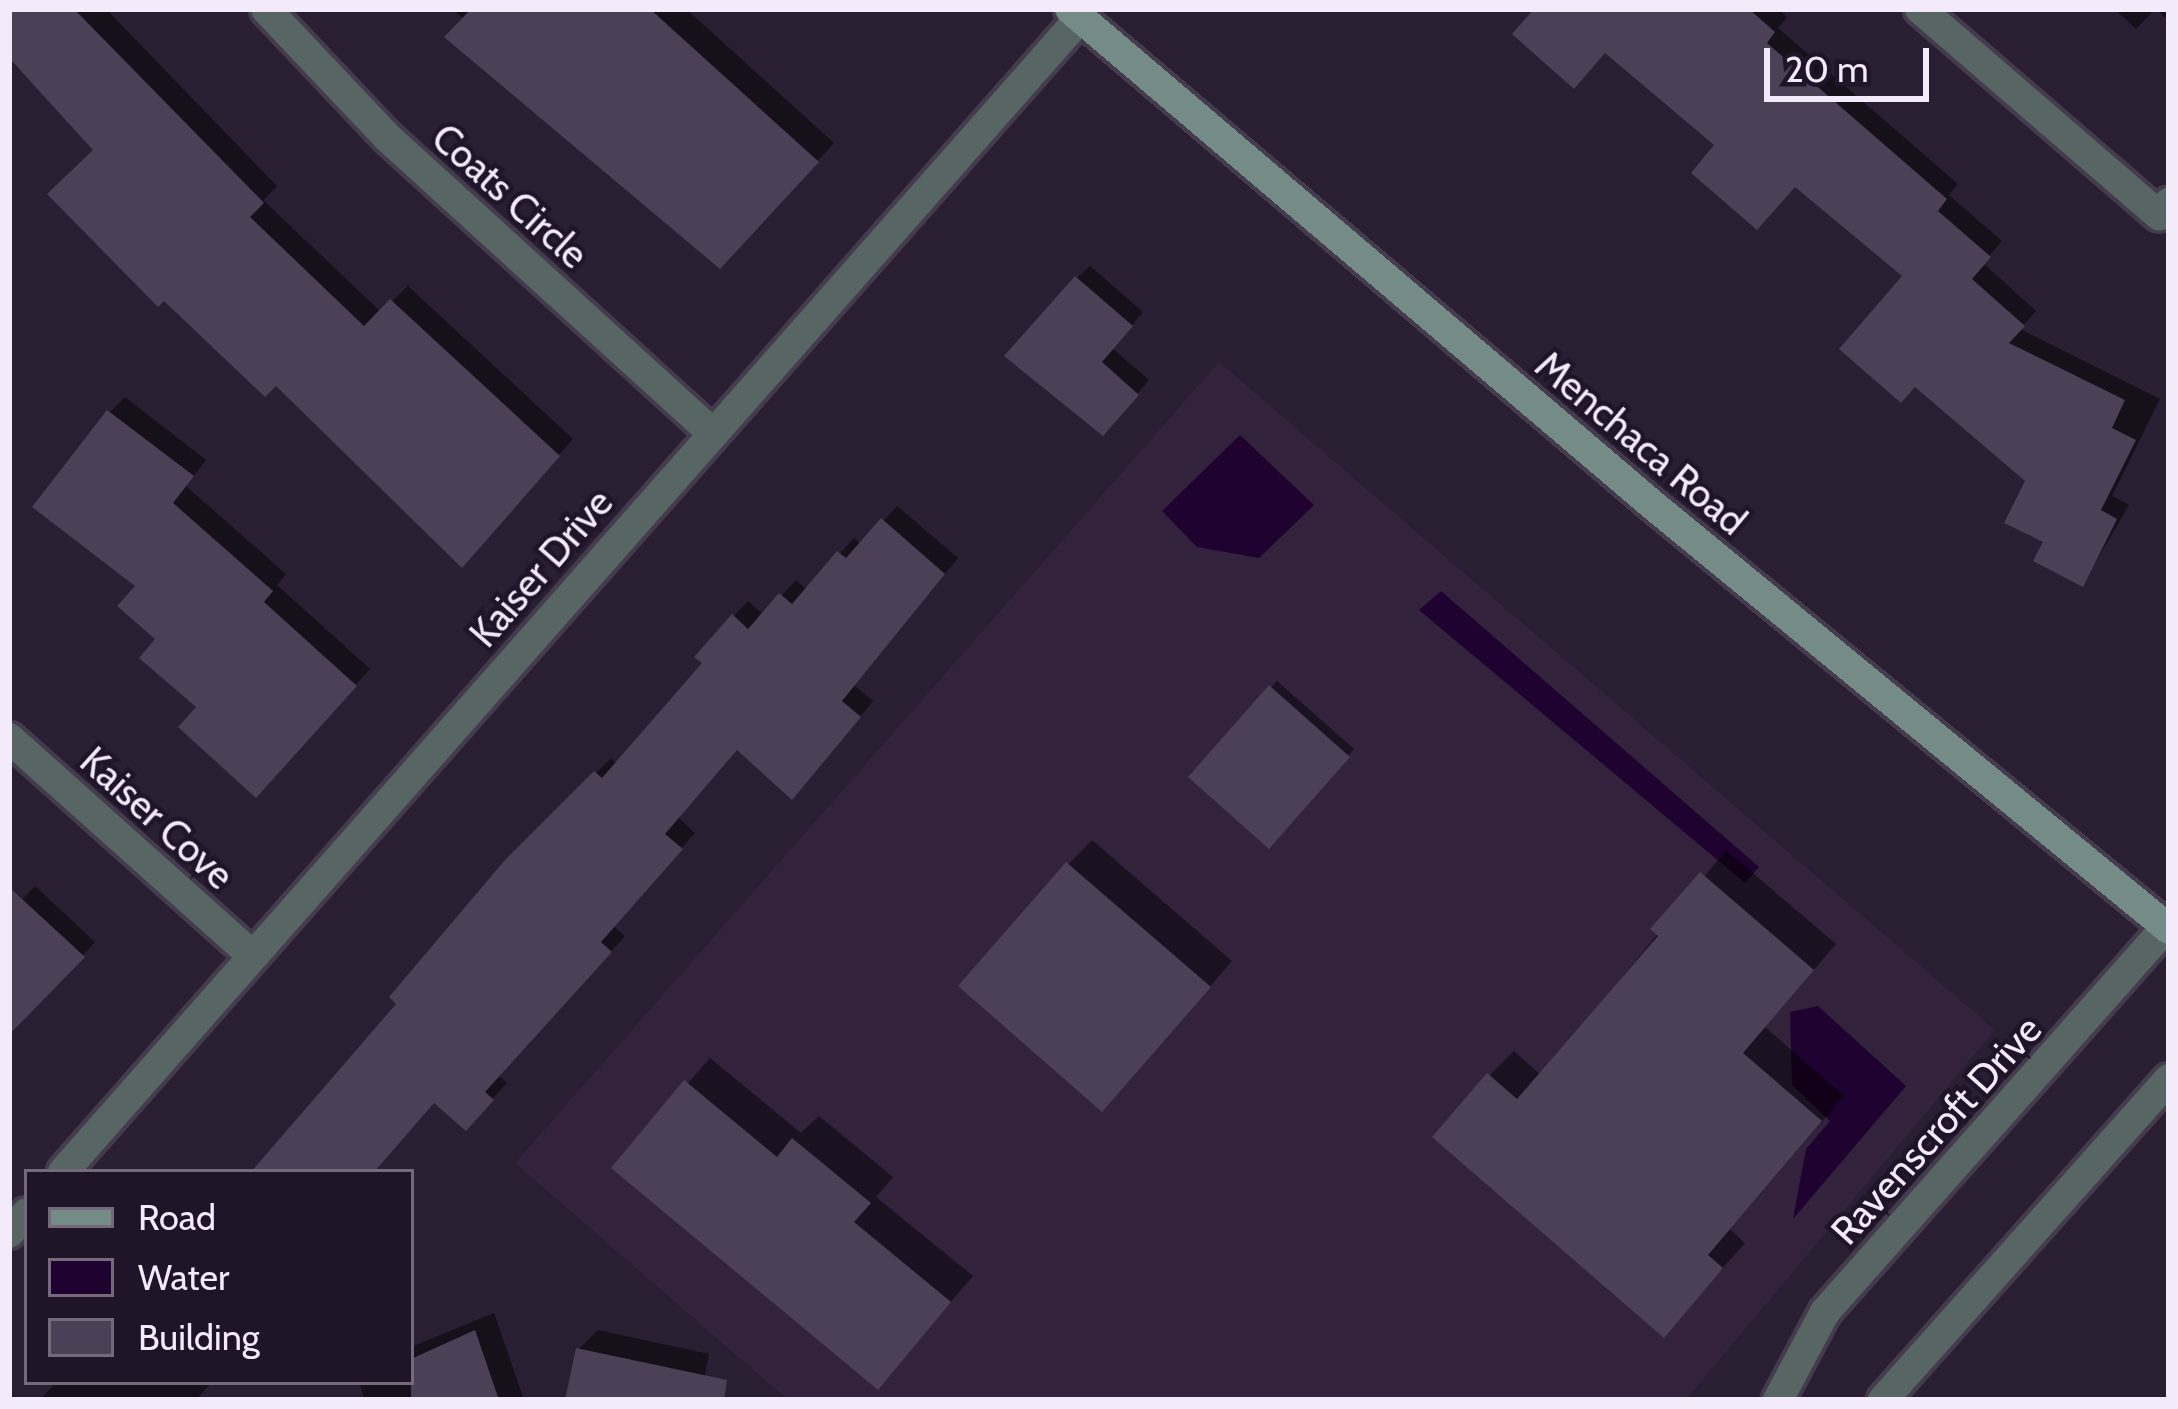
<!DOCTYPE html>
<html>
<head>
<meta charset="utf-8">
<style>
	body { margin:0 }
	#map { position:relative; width:2178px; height:1409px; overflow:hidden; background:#291e32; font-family:Cabin,sans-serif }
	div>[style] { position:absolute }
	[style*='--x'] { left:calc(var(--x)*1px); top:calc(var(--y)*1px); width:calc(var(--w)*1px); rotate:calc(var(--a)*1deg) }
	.built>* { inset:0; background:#32223c }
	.water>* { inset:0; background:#1f022f }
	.shadow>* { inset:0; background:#0007 }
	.building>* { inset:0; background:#4c4056 }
	.roads { filter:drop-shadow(3px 0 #453b4e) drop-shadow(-3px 0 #453b4e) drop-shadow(0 3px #453b4e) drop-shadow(0 -3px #453b4e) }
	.street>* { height:30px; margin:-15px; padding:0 15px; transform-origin:15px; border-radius:15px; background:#576662 }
	.secondary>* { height:30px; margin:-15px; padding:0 15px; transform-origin:15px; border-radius:15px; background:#748b86 }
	span { translate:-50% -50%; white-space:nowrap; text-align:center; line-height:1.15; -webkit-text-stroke:9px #201428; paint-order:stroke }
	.street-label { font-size:39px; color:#f3ebf9 }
	.frame { position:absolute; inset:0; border:12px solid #f3ebf9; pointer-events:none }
	.legend { position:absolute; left:24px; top:1169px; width:390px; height:216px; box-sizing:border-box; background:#201428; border:3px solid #746a7c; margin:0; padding:15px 21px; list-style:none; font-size:36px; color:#f3ebf9 }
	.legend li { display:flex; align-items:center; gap:24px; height:60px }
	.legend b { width:60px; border:3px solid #746a7c }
	.scale { position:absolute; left:1764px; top:48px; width:165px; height:54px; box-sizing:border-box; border:6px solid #f3ebf9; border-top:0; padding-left:15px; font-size:36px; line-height:42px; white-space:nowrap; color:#f3ebf9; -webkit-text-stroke:9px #201428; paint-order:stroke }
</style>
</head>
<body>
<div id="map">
	<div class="built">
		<div style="clip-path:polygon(1219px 362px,1995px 1030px,1686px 1400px,788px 1400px,515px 1163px)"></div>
	</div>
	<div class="water">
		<div style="clip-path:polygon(1240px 435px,1314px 505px,1259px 558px,1197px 547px,1162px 511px)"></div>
		<div style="clip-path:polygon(1441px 591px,1759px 867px,1745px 883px,1419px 610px)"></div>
		<div style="clip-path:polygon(1818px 1006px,1906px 1086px,1793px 1219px,1806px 1149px,1830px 1121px,1792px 1085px,1790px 1012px)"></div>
	</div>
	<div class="shadow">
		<div style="clip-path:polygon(9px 9px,106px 9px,277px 186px,263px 200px,381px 312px,408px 286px,573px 439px,477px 548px,9px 59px)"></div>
		<div style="clip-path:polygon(452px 9px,686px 9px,834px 143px,737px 248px)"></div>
		<div style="clip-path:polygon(1535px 9px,1778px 9px,1787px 17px,1778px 28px,1958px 184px,1949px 195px,2002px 241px,1983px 263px,2036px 311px,2020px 329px,2160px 399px,2112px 496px,2129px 505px,2083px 584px,2047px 541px,2029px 480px,1906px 276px,1803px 174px,1718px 145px,1606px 50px)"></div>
		<div style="clip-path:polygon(2114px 9px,2155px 9px,2136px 29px)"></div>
		<div style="clip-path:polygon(2156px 9px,2169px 9px,2169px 21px)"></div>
		<div style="clip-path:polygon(1090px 266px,1143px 312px,1112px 348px,1149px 380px,1116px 419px,1077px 278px)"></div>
		<div style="clip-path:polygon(125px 397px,206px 460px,186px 486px,286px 574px,277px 585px,370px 669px,271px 778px,200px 707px,159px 638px,139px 586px,110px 412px)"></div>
		<div style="clip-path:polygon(897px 506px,958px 558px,854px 685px,873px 701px,806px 781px,738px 747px,678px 817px,695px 833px,613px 926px,625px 936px,498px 1075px,507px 1083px,480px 1112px,435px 1099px,369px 1172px,255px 1172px,400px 1004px,507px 862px,611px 758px,618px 765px,706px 662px,734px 616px,748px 601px,764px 615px,796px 580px,807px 590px,854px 538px,862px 545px)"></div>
		<div style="clip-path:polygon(1277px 681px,1354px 749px,1269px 845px,1192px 776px)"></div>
		<div style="clip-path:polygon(1092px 840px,1232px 961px,1126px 1084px,1068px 865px)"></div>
		<div style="clip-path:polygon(1726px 850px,1836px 944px,1765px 1027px,1844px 1096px,1730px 1229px,1745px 1243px,1664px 1334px,1490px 1075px,1514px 1051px,1542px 1076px)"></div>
		<div style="clip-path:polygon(35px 886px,95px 942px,9px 1036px,9px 913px)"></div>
		<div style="clip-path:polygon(710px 1058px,801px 1133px,819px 1116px,893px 1177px,876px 1197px,973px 1276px,878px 1386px,615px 1167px)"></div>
		<div style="clip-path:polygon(494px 1313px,524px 1400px,365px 1400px,359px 1382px,411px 1382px,411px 1347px)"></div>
		<div style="clip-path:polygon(598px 1330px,709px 1354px,700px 1400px,568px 1400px,578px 1350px)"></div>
		<div style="clip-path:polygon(56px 1382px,212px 1382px,196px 1400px,40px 1400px)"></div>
	</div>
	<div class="building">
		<div style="clip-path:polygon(9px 9px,74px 9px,264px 203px,250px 217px,364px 326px,390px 299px,560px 456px,462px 568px,276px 386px,265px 397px,164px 301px,158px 307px,47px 194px,93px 150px,9px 58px)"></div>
		<div style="clip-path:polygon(471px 9px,650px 9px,819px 162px,720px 269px,444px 37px)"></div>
		<div style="clip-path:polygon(1534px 9px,1749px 9px,1775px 32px,1767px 43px,1947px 199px,1938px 211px,1991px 257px,1972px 279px,2025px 326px,2009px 343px,2125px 400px,2112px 428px,2136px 440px,2101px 510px,2117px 519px,2083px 587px,2033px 561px,2043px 542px,2004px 523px,2025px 481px,1915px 387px,1901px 403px,1839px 349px,1902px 276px,1795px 187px,1757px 230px,1691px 173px,1714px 145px,1605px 53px,1574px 89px,1512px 34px)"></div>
		<div style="clip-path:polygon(1075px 276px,1133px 326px,1102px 362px,1139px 395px,1103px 436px,1004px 356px)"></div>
		<div style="clip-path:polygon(107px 410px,194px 476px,173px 503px,273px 591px,264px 602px,357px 686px,256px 798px,178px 727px,196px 707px,139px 658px,155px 639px,117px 606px,135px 586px,32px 507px)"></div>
		<div style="clip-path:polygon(881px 518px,945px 574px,842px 701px,861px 717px,792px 800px,737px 750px,665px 834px,683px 849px,601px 942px,612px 952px,485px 1092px,494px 1100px,466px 1131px,434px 1103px,374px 1172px,251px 1172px,396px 1004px,389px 997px,505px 860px,594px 771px,602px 778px,702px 663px,694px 657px,732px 614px,748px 629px,779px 593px,792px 604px,837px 551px,846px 558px)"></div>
		<div style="clip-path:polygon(1269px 685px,1350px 757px,1269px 849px,1188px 777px)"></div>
		<div style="clip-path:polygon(1066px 862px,1211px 987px,1102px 1112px,958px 986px)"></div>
		<div style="clip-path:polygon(1700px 872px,1814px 970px,1743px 1053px,1822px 1121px,1708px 1255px,1723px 1268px,1664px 1338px,1432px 1137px,1487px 1073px,1517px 1099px,1658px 936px,1650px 929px)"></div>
		<div style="clip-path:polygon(9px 887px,85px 957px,9px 1035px)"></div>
		<div style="clip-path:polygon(684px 1080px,777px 1157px,792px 1138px,871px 1203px,854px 1222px,951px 1302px,878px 1390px,611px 1168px)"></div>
		<div style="clip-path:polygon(475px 1330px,499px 1400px,411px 1400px,411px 1359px)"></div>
		<div style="clip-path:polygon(576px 1348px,727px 1380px,724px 1400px,565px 1400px)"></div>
	</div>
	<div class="roads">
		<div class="street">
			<div style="--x:266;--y:9;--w:176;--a:46.6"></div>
			<div style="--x:387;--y:137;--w:438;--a:42.3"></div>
			<div style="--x:1920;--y:9;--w:316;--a:40.8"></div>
			<div style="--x:2159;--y:215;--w:16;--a:-50"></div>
			<div style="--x:9;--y:738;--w:327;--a:41.8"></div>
			<div style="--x:63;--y:1172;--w:1538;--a:-48.61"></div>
			<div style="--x:9;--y:1233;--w:27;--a:-48"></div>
			<div style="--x:1778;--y:1400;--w:100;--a:-61.9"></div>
			<div style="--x:1825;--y:1312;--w:519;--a:-48.44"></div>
			<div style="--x:1883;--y:1400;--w:430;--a:-48.3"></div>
		</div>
		<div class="secondary">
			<div style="--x:1070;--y:9;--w:767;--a:40.4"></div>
			<div style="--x:1654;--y:506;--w:666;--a:39.4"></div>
		</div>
	</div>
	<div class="street-label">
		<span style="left:510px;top:196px;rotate:42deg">Coats Circle</span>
		<span style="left:1641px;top:443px;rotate:40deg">Menchaca Road</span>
		<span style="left:541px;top:568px;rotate:-49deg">Kaiser Drive</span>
		<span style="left:157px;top:818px;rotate:42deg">Kaiser Cove</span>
		<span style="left:1936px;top:1130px;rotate:-48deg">Ravenscroft Drive</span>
	</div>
	<div class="frame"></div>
	<ul class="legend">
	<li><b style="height:15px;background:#748b86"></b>Road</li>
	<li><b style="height:33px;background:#1f022f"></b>Water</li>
	<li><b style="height:33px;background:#4c4056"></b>Building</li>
	</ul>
	<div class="scale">20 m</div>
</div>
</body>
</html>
